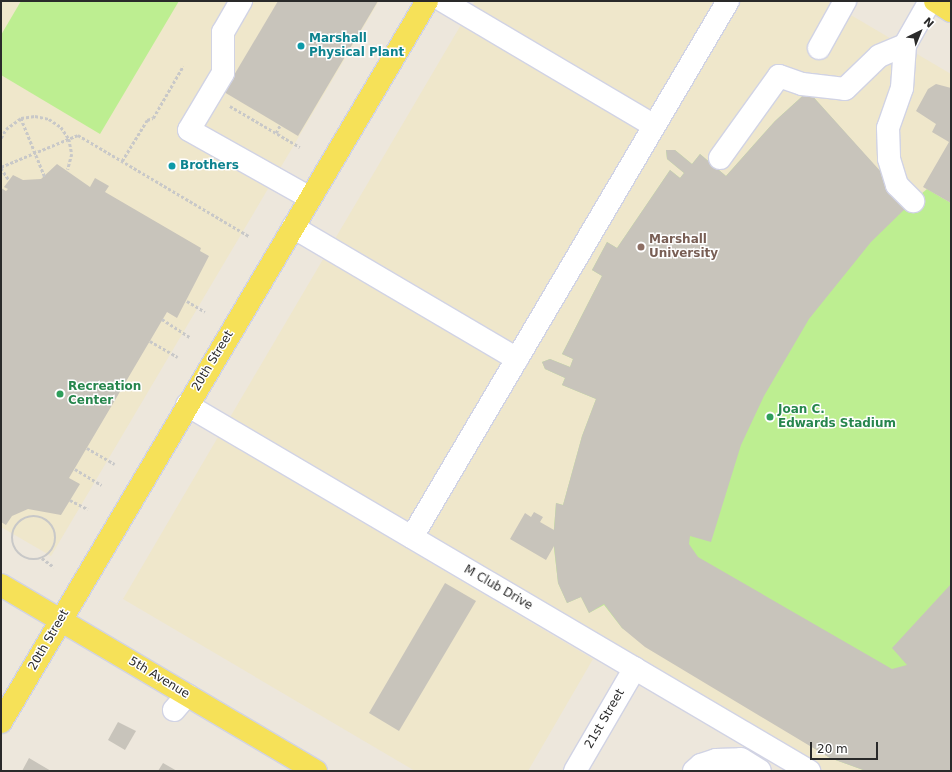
<!DOCTYPE html>
<html>
<head>
<meta charset="utf-8">
<style>
	body { margin:0 }
	#map { position:relative; width:952px; height:772px; overflow:hidden; background:#ede7dc; font-family:"DejaVu Sans",sans-serif }
	div>[style] { position:absolute }
	[style*='--x'] { left:calc(var(--x)*1px); top:calc(var(--y)*1px); width:calc(var(--w)*1px); rotate:calc(var(--a)*1deg) }
	.education>* { inset:0; background:#efe7cb }
	.pitch>* { inset:0; background:#bdee91 }
	.building>* { inset:0; background:#c8c4bb }
	.path>* { height:2.5px; margin-top:-1.25px; transform-origin:0; background:repeating-linear-gradient(90deg,#c8c8c8 0 3px,transparent 0 5px) }
	.path>.ring { margin:-1.25px; padding:0; box-sizing:content-box; background:none; border:2.5px solid #c8c8c8; border-radius:50% }
	.roads { filter:drop-shadow(1px 0 #d1d3e4) drop-shadow(-1px 0 #d1d3e4) drop-shadow(0 1px #d1d3e4) drop-shadow(0 -1px #d1d3e4) }
	.minor>* { height:22px; margin:-11px; padding:0 11px; transform-origin:11px; border-radius:11px; background:#fff }
	.major>* { height:22px; margin:-11px; padding:0 11px; transform-origin:11px; border-radius:11px; background:#f6e158 }
	.dots>* { width:11px; height:11px; translate:-50% -50%; box-sizing:border-box; border:2px solid #fff; border-radius:50% }
	span { translate:-50% -50%; white-space:nowrap; text-align:center; line-height:1.15; -webkit-text-stroke:3px #fff; paint-order:stroke }
	.culture-label { font-size:12px; color:#0d838f; font-weight:700 }
	.left { translate:0 -50%; text-align:left }
	.education-label { font-size:12px; color:#785e54; font-weight:700 }
	.street-label { font-size:12px; color:#2a2a2a }
	.leisure-label { font-size:12px; color:#27864d; font-weight:700 }
	.frame { position:absolute; inset:0; border:2px solid #2a2a2a; pointer-events:none }
	.north { position:absolute; left:900px; top:12px; width:40px; height:40px; -webkit-text-stroke:3px #fff; paint-order:stroke; rotate:43deg; font-size:11px; font-weight:700; line-height:16px; text-align:center; color:#2a2a2a }
	.north::after { content:''; display:block; margin:auto; width:14px; height:18px; background:#2a2a2a; clip-path:polygon(50% 0,100% 100%,50% 72%,0 100%) }
	.scale { position:absolute; left:810px; top:742px; width:68px; height:18px; box-sizing:border-box; border:2px solid #2a2a2a; border-top:0; padding-left:5px; font-size:12px; line-height:14px; white-space:nowrap; color:#2a2a2a; -webkit-text-stroke:3px #fff; paint-order:stroke }
</style>
</head>
<body>
<div id="map">
	<div class="education">
		<div style="clip-path:polygon(1px 1px,379px 1px,51px 556px,1px 527px)"></div>
		<div style="clip-path:polygon(475px 1px,827px 1px,951px 74px,951px 771px,825px 771px,229px 419px)"></div>
		<div style="clip-path:polygon(218px 437px,593px 659px,528px 771px,415px 771px,123px 599px)"></div>
	</div>
	<div class="pitch">
		<div style="clip-path:polygon(21px 1px,179px 1px,100px 134px,1px 75px,1px 35px)"></div>
		<div style="clip-path:polygon(808px 91px,909px 204px,927px 189px,951px 203px,951px 771px,866px 771px,830px 758px,622px 628px,604px 605px,589px 613px,581px 597px,567px 603px,558px 583px,553px 540px,556px 503px,563px 505px,582px 436px,596px 399px,562px 385px,565px 378px,545px 369px,542px 362px,550px 359px,570px 367px,573px 359px,562px 354px,602px 276px,592px 270px,607px 242px,617px 248px,670px 170px,680px 178px,684px 173px,667px 159px,666px 150px,675px 150px,692px 164px,700px 154px,726px 176px,775px 121px)"></div>
	</div>
	<div class="building">
		<div style="clip-path:polygon(278px 1px,378px 1px,298px 136px,224px 92px)"></div>
		<div style="clip-path:polygon(936px 84px,951px 88px,951px 203px,923px 187px,949px 142px,932px 132px,936px 124px,916px 111px,928px 89px)"></div>
		<div style="clip-path:polygon(808px 91px,910px 204px,871px 242px,809px 319px,764px 396px,741px 445px,711px 542px,690px 536px,689px 544px,698px 557px,892px 669px,907px 665px,892px 648px,951px 584px,951px 771px,866px 771px,830px 758px,645px 647px,622px 628px,604px 604px,589px 613px,581px 597px,567px 603px,558px 583px,554px 546px,546px 560px,510px 539px,525px 513px,531px 517px,534px 512px,543px 517px,540px 522px,554px 530px,556px 503px,563px 505px,582px 436px,596px 399px,562px 385px,565px 378px,545px 369px,542px 362px,550px 359px,570px 367px,573px 359px,562px 354px,602px 276px,592px 270px,607px 242px,617px 248px,670px 170px,680px 178px,684px 173px,667px 159px,666px 150px,675px 150px,692px 164px,700px 154px,726px 176px,775px 121px)"></div>
		<div style="clip-path:polygon(57px 164px,90px 187px,95px 178px,109px 186px,105px 192px,201px 248px,200px 251px,209px 256px,177px 318px,167px 312px,69px 478px,80px 484px,61px 515px,28px 509px,12px 516px,6px 525px,1px 522px,1px 188px,6px 191px,8px 189px,4px 187px,13px 175px,23px 180px,41px 179px)"></div>
		<div style="clip-path:polygon(445px 583px,476px 601px,399px 731px,369px 713px)"></div>
		<div style="clip-path:polygon(118px 722px,136px 731px,125px 750px,108px 740px)"></div>
		<div style="clip-path:polygon(29px 758px,51px 771px,22px 771px)"></div>
		<div style="clip-path:polygon(163px 763px,177px 771px,158px 771px)"></div>
	</div>
	<div class="path">
		<div style="--x:230;--y:106;--w:81;--a:30.4"></div>
		<div style="--x:21;--y:118;--w:64;--a:67.9"></div>
		<div style="--x:276;--y:133;--w:9;--a:-63"></div>
		<div style="--x:1;--y:138;--w:10;--a:-61"></div>
		<div style="--x:6;--y:129;--w:19;--a:-36"></div>
		<div style="--x:21;--y:118;--w:14;--a:-8"></div>
		<div style="--x:35;--y:116;--w:14;--a:12"></div>
		<div style="--x:49;--y:119;--w:14;--a:34"></div>
		<div style="--x:61;--y:127;--w:14;--a:56"></div>
		<div style="--x:69;--y:139;--w:15;--a:79"></div>
		<div style="--x:72;--y:154;--w:16;--a:105"></div>
		<div style="--x:122;--y:161;--w:48;--a:-58.6"></div>
		<div style="--x:147;--y:120;--w:6;--a:-18"></div>
		<div style="--x:153;--y:118;--w:60;--a:-60"></div>
		<div style="--x:1;--y:167;--w:83;--a:-22.6"></div>
		<div style="--x:78;--y:135;--w:199;--a:30.6"></div>
		<div style="--x:1;--y:168;--w:14;--a:56"></div>
		<div style="--x:187;--y:301;--w:21;--a:31"></div>
		<div style="--x:162;--y:319;--w:33;--a:33"></div>
		<div style="--x:150;--y:341;--w:32;--a:30"></div>
		<div style="--x:87;--y:448;--w:32;--a:30"></div>
		<div style="--x:75;--y:469;--w:31;--a:31"></div>
		<div style="--x:70;--y:500;--w:20;--a:27"></div>
		<div class="ring" style="left:12px;top:516px;width:41.5px;height:41.5px"></div>
		<div style="--x:42;--y:558;--w:15;--a:37"></div>
	</div>
	<div class="roads">
		<div class="minor">
			<div style="--x:241;--y:1;--w:36;--a:120"></div>
			<div style="--x:223;--y:32;--w:41;--a:90"></div>
			<div style="--x:223;--y:73;--w:66;--a:120.8"></div>
			<div style="--x:189;--y:130;--w:139;--a:29.3"></div>
			<div style="--x:443;--y:1;--w:245;--a:30.6"></div>
			<div style="--x:905;--y:45;--w:43;--a:94"></div>
			<div style="--x:902;--y:88;--w:42;--a:109.3"></div>
			<div style="--x:888;--y:128;--w:31;--a:88"></div>
			<div style="--x:889;--y:159;--w:27;--a:73"></div>
			<div style="--x:897;--y:185;--w:23;--a:45"></div>
			<div style="--x:819;--y:48;--w:54;--a:-61"></div>
			<div style="--x:720;--y:158;--w:101;--a:-54.3"></div>
			<div style="--x:779;--y:76;--w:24;--a:19"></div>
			<div style="--x:802;--y:84;--w:43;--a:6.6"></div>
			<div style="--x:845;--y:89;--w:47;--a:-44.1"></div>
			<div style="--x:879;--y:56;--w:28;--a:-23"></div>
			<div style="--x:905;--y:45;--w:51;--a:-60.4"></div>
			<div style="--x:293;--y:227;--w:260;--a:30.5"></div>
			<div style="--x:187;--y:405;--w:722;--a:30.47"></div>
			<div style="--x:412;--y:537;--w:622;--a:-59.48"></div>
			<div style="--x:174;--y:710;--w:20;--a:-49"></div>
			<div style="--x:575;--y:771;--w:119;--a:-59.8"></div>
			<div style="--x:694;--y:771;--w:9;--a:-41"></div>
			<div style="--x:701;--y:765;--w:16;--a:-18"></div>
			<div style="--x:716;--y:760;--w:25;--a:-2"></div>
			<div style="--x:741;--y:759;--w:22;--a:32"></div>
		</div>
		<div class="major">
			<div style="--x:935;--y:1;--w:19;--a:32"></div>
			<div style="--x:1;--y:585;--w:366;--a:30.6"></div>
			<div style="--x:1;--y:722;--w:837;--a:-59.42"></div>
		</div>
	</div>
	<div class="dots">
		<div style="left:301px;top:46px;background:#0f9aa8"></div>
		<div style="left:172px;top:166px;background:#0f9aa8"></div>
		<div style="left:641px;top:247px;background:#8d6e63"></div>
		<div style="left:60px;top:394px;background:#2e9e5b"></div>
		<div style="left:770px;top:417px;background:#2e9e5b"></div>
	</div>
	<div class="culture-label">
		<span class="left" style="left:309px;top:46px">Marshall<br>Physical Plant</span>
		<span class="left" style="left:180px;top:166px">Brothers</span>
	</div>
	<div class="education-label">
		<span class="left" style="left:649px;top:247px">Marshall<br>University</span>
	</div>
	<div class="street-label">
		<span style="left:213px;top:361px;rotate:-59deg">20th Street</span>
		<span style="left:498px;top:588px;rotate:30deg">M Club Drive</span>
		<span style="left:49px;top:640px;rotate:-60deg">20th Street</span>
		<span style="left:159px;top:678px;rotate:31deg">5th Avenue</span>
		<span style="left:605px;top:719px;rotate:-60deg">21st Street</span>
	</div>
	<div class="leisure-label">
		<span class="left" style="left:68px;top:394px">Recreation<br>Center</span>
		<span class="left" style="left:778px;top:417px">Joan C.<br>Edwards Stadium</span>
	</div>
	<div class="frame"></div>
	<div class="north">N</div>
	<div class="scale">20 m</div>
</div>
</body>
</html>
